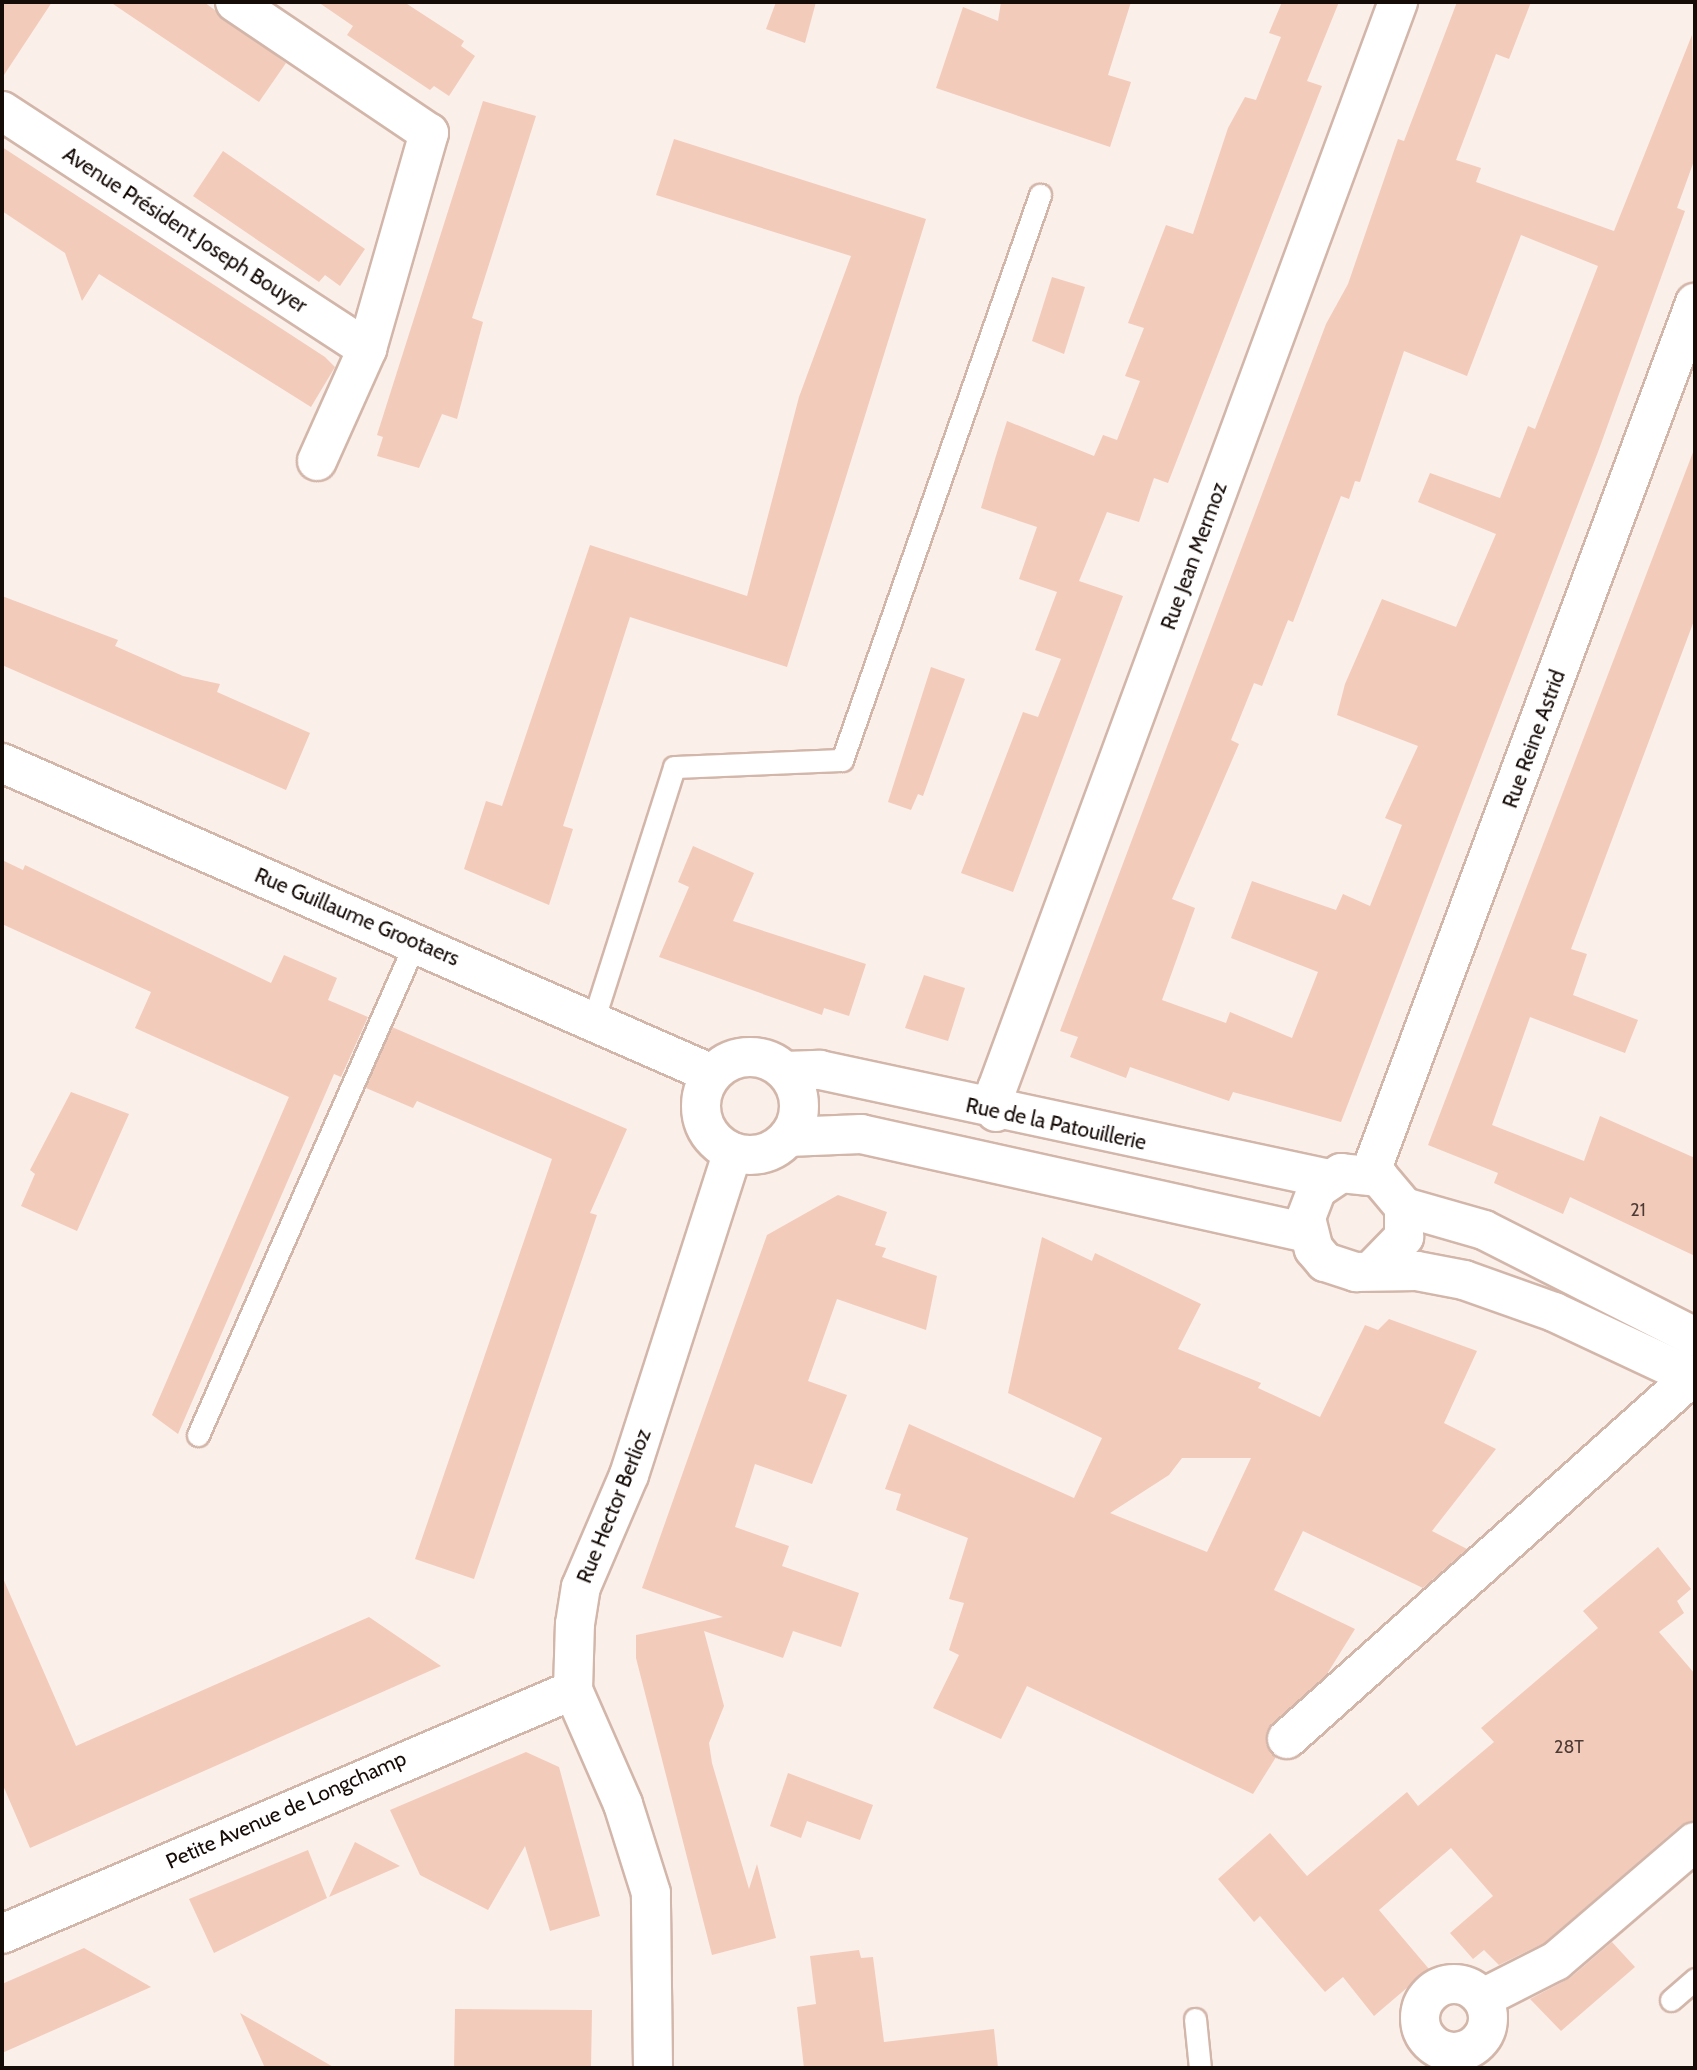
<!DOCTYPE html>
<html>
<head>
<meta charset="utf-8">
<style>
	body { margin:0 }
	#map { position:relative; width:1697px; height:2070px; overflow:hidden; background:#fbefea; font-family:Cabin,sans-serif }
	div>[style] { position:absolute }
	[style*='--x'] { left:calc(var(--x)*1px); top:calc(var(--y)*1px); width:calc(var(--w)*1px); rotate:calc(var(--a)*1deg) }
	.building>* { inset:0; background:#f3cbba }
	.roads { filter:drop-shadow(2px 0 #d3b6aa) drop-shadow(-2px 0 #d3b6aa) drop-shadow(0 2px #d3b6aa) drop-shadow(0 -2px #d3b6aa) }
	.lane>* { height:21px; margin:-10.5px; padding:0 10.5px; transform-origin:10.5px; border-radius:10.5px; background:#fff }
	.street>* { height:38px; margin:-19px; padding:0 19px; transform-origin:19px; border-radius:19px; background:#fff }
	.street>.ring { margin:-19px; padding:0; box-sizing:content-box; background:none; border:38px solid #fff; border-radius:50% }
	.secondary>* { height:38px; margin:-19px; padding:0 19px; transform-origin:19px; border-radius:19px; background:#fff }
	.secondary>.ring { margin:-19px; padding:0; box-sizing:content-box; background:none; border:38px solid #fff; border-radius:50% }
	span { translate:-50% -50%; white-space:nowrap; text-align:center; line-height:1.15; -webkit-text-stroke:7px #fff; paint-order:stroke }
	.number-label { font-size:18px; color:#4c3b34 }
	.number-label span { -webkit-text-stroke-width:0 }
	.street-label { font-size:21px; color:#150b07 }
	.frame { position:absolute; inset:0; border:4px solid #150b07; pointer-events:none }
</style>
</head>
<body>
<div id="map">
	<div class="building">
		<div style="clip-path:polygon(2px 2px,52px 2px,2px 78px)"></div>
		<div style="clip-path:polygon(110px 2px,204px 2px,286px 63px,259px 102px)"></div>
		<div style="clip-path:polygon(318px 2px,404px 2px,464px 41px,461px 46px,475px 56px,449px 96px,434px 86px,430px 90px,347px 35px,353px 26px)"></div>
		<div style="clip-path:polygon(776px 2px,816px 2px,805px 43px,766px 29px)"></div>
		<div style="clip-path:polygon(1001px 2px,1131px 2px,1108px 75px,1131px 82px,1110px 147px,936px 88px,963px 7px,998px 21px)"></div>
		<div style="clip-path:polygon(1282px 2px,1339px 2px,1307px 81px,1322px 86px,1168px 483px,1154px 478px,1139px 522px,1107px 512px,1079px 581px,1123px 596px,1013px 892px,961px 873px,1023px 712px,1038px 717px,1061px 659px,1035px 650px,1057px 592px,1019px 579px,1037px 527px,981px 508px,995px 459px,1007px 421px,1094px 456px,1103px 435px,1117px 440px,1140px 381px,1125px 376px,1144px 328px,1128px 323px,1166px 225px,1193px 234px,1228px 128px,1245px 97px,1256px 100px,1281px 37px,1269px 33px)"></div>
		<div style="clip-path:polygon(evenodd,1457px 2px,1531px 2px,1509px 59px,1496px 54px,1456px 160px,1481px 168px,1476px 182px,1614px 231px,1692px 35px,1695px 158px,1677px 208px,1685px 211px,1598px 452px,1341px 1122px,1233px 1092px,1229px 1101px,1130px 1067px,1126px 1078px,1070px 1057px,1078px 1037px,1060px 1031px,1326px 324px,1348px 284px,1398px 139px,1404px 141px,1457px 2px,1521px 235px,1598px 266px,1535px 429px,1528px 426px,1500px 498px,1430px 473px,1418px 502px,1496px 534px,1456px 627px,1382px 599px,1345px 684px,1337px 715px,1418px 746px,1385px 818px,1402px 825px,1370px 906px,1343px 894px,1336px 910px,1252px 881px,1231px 938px,1318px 972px,1292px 1038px,1230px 1012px,1226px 1023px,1162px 1000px,1195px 908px,1172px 899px,1239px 744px,1231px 740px,1254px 683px,1262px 686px,1288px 620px,1293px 622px,1341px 496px,1349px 499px,1355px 481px,1360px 482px,1404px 351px,1467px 376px,1521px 235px)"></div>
		<div style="clip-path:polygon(483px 101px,536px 116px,472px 318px,483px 322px,457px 419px,442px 414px,419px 468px,377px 456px,383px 437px,377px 435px)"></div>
		<div style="clip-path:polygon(674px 139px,926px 219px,787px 667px,630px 617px,563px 826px,573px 829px,549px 905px,464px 869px,486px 801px,502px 806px,590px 545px,747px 596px,799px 397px,851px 256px,656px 195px)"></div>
		<div style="clip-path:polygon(2px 147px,325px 357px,335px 367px,311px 407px,99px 274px,82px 301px,65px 253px,2px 211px)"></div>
		<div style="clip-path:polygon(223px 151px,365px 249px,340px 286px,325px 275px,319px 282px,193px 196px)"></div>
		<div style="clip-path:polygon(1052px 277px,1085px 287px,1064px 354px,1032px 341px)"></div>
		<div style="clip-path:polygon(1695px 447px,1695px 618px,1571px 949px,1587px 954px,1573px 995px,1638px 1020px,1625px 1053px,1530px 1017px,1492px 1125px,1584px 1161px,1600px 1116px,1695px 1158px,1695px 1256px,1570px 1197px,1563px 1214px,1494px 1183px,1498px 1173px,1428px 1145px)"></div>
		<div style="clip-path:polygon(2px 596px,118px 640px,115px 646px,183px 676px,220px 684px,217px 692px,310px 733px,286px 790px,2px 665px)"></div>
		<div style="clip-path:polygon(931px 667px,965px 679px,923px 796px,918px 794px,911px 810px,888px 802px)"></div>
		<div style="clip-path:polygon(693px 846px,754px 873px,733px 921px,866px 964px,849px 1016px,824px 1008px,822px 1015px,659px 957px,689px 887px,678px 882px)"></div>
		<div style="clip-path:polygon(2px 860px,23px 870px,25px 865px,271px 983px,284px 955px,337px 978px,328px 1000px,368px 1017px,341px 1077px,334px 1074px,178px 1434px,152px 1415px,289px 1097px,135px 1028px,151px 992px,2px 924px)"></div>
		<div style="clip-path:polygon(924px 975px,965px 988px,948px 1041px,905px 1028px)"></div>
		<div style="clip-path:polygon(392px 1027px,627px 1129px,590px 1213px,597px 1215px,474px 1579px,415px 1559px,552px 1159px,417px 1101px,413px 1108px,366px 1088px)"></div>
		<div style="clip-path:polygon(71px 1092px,129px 1114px,77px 1231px,21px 1206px,35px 1174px,30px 1170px)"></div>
		<div style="clip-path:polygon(838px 1195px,887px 1212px,875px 1245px,886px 1248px,882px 1257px,937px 1276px,926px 1330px,837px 1299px,808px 1381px,847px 1395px,812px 1484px,755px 1464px,735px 1527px,789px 1546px,782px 1566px,859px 1593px,841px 1647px,793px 1631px,783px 1658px,704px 1631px,724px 1706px,709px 1743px,712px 1763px,749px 1889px,757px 1864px,776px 1938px,712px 1955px,636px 1658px,636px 1635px,723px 1617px,642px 1588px,767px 1235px)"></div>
		<div style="clip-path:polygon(evenodd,1042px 1237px,1092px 1261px,1095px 1253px,1201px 1304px,1178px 1349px,1261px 1383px,1258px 1388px,1320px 1417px,1365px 1325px,1378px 1330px,1389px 1319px,1477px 1351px,1444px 1423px,1496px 1449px,1432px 1531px,1467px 1549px,1423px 1588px,1303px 1531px,1274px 1590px,1355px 1629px,1327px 1674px,1267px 1732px,1266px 1744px,1276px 1757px,1253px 1794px,1027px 1686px,1001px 1739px,933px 1708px,959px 1655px,949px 1650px,964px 1603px,949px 1599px,968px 1538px,896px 1510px,901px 1494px,885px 1489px,909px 1424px,1074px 1498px,1102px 1438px,1008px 1393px,1042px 1237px,1182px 1458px,1251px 1458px,1207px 1552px,1110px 1513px,1169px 1475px,1182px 1458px)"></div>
		<div style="clip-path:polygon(1658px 1547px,1691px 1589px,1677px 1601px,1684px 1613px,1659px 1632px,1695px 1674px,1695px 1821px,1681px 1825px,1544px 1943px,1499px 1965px,1484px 1950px,1473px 1959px,1450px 1933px,1493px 1896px,1451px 1848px,1379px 1910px,1429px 1969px,1374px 2016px,1343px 1977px,1325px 1992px,1260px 1916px,1254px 1922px,1218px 1879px,1270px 1833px,1307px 1876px,1407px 1792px,1418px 1806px,1494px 1742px,1481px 1728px,1598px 1628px,1583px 1611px)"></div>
		<div style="clip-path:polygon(2px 1576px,76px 1746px,369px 1617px,441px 1666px,30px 1848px,2px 1783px)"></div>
		<div style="clip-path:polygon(526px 1752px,559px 1767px,600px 1916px,550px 1931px,525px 1846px,488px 1910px,420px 1875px,390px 1810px)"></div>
		<div style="clip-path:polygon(788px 1773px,873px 1805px,860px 1840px,807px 1821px,801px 1838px,770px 1826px)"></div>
		<div style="clip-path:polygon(355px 1842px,400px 1866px,329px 1897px)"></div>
		<div style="clip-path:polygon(308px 1850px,327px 1898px,214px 1953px,189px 1899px)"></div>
		<div style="clip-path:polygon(1612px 1942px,1635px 1967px,1561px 2031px,1530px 1999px,1570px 1978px)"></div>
		<div style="clip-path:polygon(84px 1948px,151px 1987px,2px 2053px,2px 1984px)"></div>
		<div style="clip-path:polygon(859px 1950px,861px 1958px,873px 1957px,884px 2042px,994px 2029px,998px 2068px,804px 2068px,797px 2007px,816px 2004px,810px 1956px)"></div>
		<div style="clip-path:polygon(455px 2009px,592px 2010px,591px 2068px,454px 2068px)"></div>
		<div style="clip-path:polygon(240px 2013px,335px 2068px,265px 2068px)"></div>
	</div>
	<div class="roads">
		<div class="lane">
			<div style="--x:594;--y:1018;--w:263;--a:-72.3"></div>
			<div style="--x:674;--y:767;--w:168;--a:-2.4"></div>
			<div style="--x:842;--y:760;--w:599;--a:-70.69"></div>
			<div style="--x:198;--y:1435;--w:538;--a:-66.2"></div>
			<div style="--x:1671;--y:2000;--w:32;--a:-41"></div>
			<div style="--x:1195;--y:2019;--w:49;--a:84.2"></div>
		</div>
		<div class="street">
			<div style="--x:2;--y:111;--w:436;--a:33.1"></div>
			<div style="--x:367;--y:349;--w:225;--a:-74"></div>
			<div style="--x:429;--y:133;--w:234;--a:-146"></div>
			<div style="--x:317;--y:461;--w:123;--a:-65.9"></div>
			<div style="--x:996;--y:1112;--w:23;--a:-88"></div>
			<div style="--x:997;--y:1089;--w:1159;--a:-69.75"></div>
			<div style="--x:1370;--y:1174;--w:930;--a:-69.54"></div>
			<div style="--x:1287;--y:1739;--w:547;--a:-41.82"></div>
			<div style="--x:2;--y:1934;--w:621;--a:-23.14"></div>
			<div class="ring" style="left:1420px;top:1984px;width:30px;height:30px"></div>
			<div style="--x:1483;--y:1998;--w:82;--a:-26.9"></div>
			<div style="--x:1556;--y:1961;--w:183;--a:-40.6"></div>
			<div style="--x:653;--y:2068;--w:175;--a:-90.7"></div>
			<div style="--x:651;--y:1893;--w:93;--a:-107.5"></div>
			<div style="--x:623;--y:1804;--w:124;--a:-113.7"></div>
			<div style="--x:573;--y:1690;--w:66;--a:-88.3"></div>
			<div style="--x:575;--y:1624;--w:37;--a:-81"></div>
			<div style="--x:581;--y:1587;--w:122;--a:-66.8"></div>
			<div style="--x:629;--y:1475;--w:339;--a:-72.2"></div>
		</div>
		<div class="secondary">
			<div style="--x:2;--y:763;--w:775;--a:23.65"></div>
			<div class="ring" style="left:701px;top:1057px;width:60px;height:60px"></div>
			<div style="--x:785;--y:1071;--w:35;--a:-2"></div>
			<div style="--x:820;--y:1070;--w:521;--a:12.09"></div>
			<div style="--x:788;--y:1137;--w:73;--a:-2.4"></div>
			<div style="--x:861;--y:1134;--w:457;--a:12.5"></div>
			<div style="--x:1404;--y:1207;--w:83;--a:16"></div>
			<div style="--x:1484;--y:1230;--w:237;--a:26.9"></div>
			<div style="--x:1373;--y:1269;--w:45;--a:-45.9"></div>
			<div style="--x:1404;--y:1237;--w:30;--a:-90"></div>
			<div style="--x:1404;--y:1207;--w:39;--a:-130"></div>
			<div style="--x:1379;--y:1177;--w:38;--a:-174"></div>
			<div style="--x:1341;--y:1173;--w:29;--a:146"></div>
			<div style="--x:1317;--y:1189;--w:31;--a:111"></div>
			<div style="--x:1306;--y:1218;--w:32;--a:76"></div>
			<div style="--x:1314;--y:1249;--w:17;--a:50"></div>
			<div style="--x:1325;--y:1262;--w:33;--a:18"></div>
			<div style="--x:1356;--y:1272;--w:61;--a:-0.9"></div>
			<div style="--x:1417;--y:1271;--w:48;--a:10.8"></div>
			<div style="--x:1464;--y:1280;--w:96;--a:19.6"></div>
			<div style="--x:1554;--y:1312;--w:156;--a:25.1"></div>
		</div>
	</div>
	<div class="number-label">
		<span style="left:1638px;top:1210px">21</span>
		<span style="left:1569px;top:1747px">28T</span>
	</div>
	<div class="street-label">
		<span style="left:185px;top:230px;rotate:33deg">Avenue Président Joseph Bouyer</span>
		<span style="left:1194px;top:556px;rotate:-70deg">Rue Jean Mermoz</span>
		<span style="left:1534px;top:739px;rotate:-70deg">Rue Reine Astrid</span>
		<span style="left:357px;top:917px;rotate:23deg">Rue Guillaume Grootaers</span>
		<span style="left:1056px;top:1124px;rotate:12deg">Rue de la Patouillerie</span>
		<span style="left:614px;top:1506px;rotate:-68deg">Rue Hector Berlioz</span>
		<span style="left:286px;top:1810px;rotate:-24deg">Petite Avenue de Longchamp</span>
	</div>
	<div class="frame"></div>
</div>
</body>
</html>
